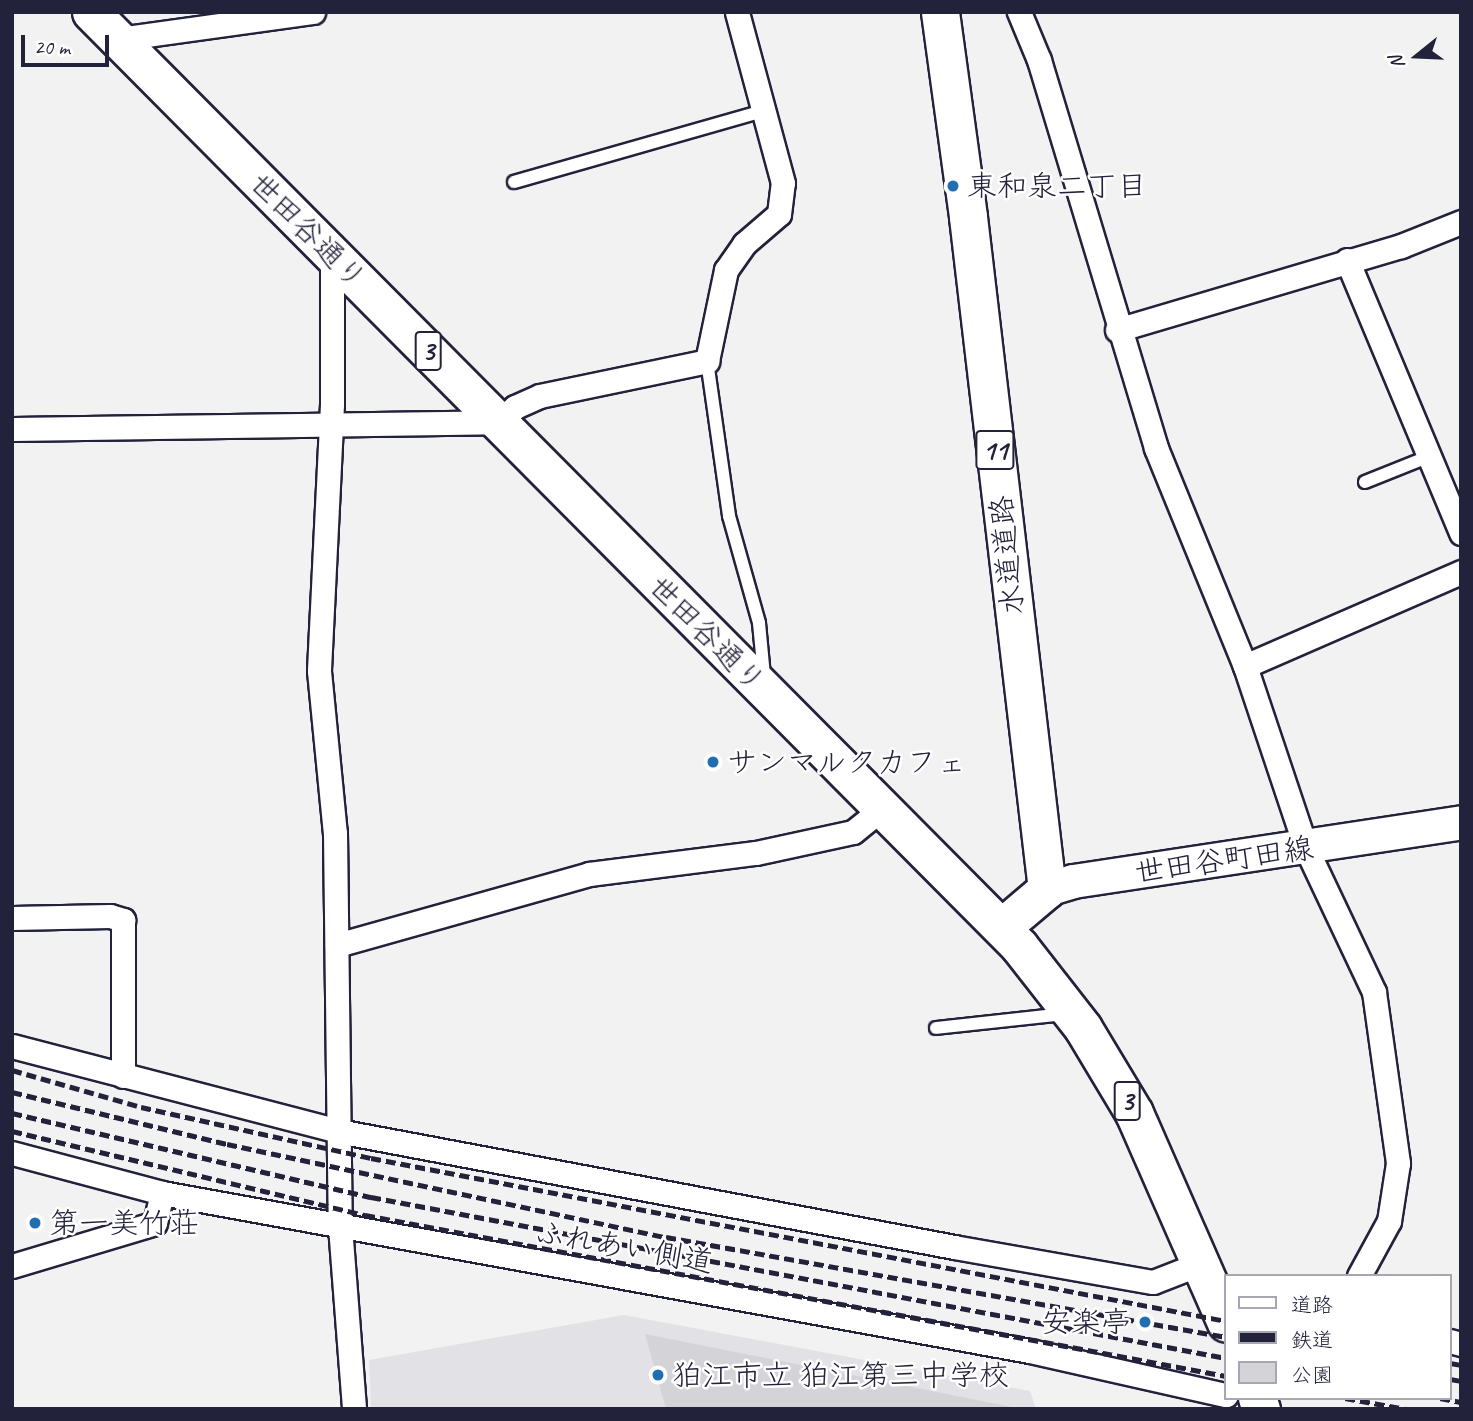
<!DOCTYPE html>
<html>
<head>
<meta charset="utf-8">
<style>
	body { margin:0 }
	#map { position:relative; width:1473px; height:1421px; overflow:hidden; background:#f2f2f3; font-family:Caveat,"Klee One",sans-serif }
	div>[style] { position:absolute }
	[style*='--x'] { left:calc(var(--x)*1px); top:calc(var(--y)*1px); width:calc(var(--w)*1px); rotate:calc(var(--a)*1deg) }
	.built>* { inset:0; background:#e2e2e6 }
	.green>* { inset:0; background:#d3d3d8 }
	.roads { filter:drop-shadow(2px 0 #22223b) drop-shadow(-2px 0 #22223b) drop-shadow(0 2px #22223b) drop-shadow(0 -2px #22223b) }
	.lane>* { height:12px; margin:-6px; padding:0 6px; transform-origin:6px; border-radius:6px; background:#fff }
	.street>* { height:23px; margin:-11.5px; padding:0 11.5px; transform-origin:11.5px; border-radius:11.5px; background:#fff }
	.secondary>* { height:33px; margin:-16.5px; padding:0 16.5px; transform-origin:16.5px; border-radius:16.5px; background:#fff }
	.primary>* { height:37px; margin:-18.5px; padding:0 18.5px; transform-origin:18.5px; border-radius:18.5px; background:#fff }
	.rail>* { height:5px; margin-top:-2.5px; transform-origin:0; background:repeating-linear-gradient(90deg,#22223b 0 10px,transparent 0 15px) }
	.dots>* { width:19px; height:19px; translate:-50% -50%; box-sizing:border-box; border:4px solid #fff; border-radius:50% }
	span { translate:-50% -50%; white-space:nowrap; text-align:center; line-height:1.15; -webkit-text-stroke:5px #fff; paint-order:stroke }
	.shield-label span { padding:2px 5px; background:#fff; border:2px solid; border-radius:5px; -webkit-text-stroke-width:0 }
	.shield-label { font-size:28px; color:#22223b; font-weight:700 }
	.poi-label { font-size:30px; color:#22223b }
	.left { translate:0 -50%; text-align:left }
	.right { translate:-100% -50%; text-align:right }
	.street-label { font-size:30px; color:#22223b }
	.frame { position:absolute; inset:0; border:14px solid #22223b; pointer-events:none }
	.legend { position:absolute; left:1224px; top:1274px; width:228px; height:126px; box-sizing:border-box; background:#fff; border:2px solid #a7a7b1; margin:0; padding:9px 12px; list-style:none; font-size:21px; color:#22223b }
	.legend li { display:flex; align-items:center; gap:14px; height:35px }
	.legend b { width:35px; border:2px solid #a7a7b1 }
	.north { position:absolute; left:1382px; top:21px; width:70px; height:70px; -webkit-text-stroke:5px #fff; paint-order:stroke; rotate:252deg; font-size:19px; font-weight:700; line-height:28px; text-align:center; color:#22223b }
	.north::after { content:''; display:block; margin:auto; width:24px; height:32px; background:#22223b; clip-path:polygon(50% 0,100% 100%,50% 72%,0 100%) }
	.scale { position:absolute; left:21px; top:35px; width:88px; height:32px; box-sizing:border-box; border:4px solid #22223b; border-top:0; padding-left:9px; font-size:21px; line-height:24px; white-space:nowrap; color:#22223b; -webkit-text-stroke:5px #fff; paint-order:stroke }
</style>
</head>
<body>
<div id="map">
	<div class="built">
		<div style="clip-path:polygon(624px 1315px,1030px 1391px,1036px 1409px,371px 1409px,369px 1360px)"></div>
	</div>
	<div class="green">
		<div style="clip-path:polygon(645px 1334px,1012px 1407px,1012px 1409px,666px 1409px)"></div>
	</div>
	<div class="roads">
		<div class="lane">
			<div style="--x:514;--y:182;--w:262;--a:-15.9"></div>
			<div style="--x:707;--y:361;--w:157;--a:81.9"></div>
			<div style="--x:729;--y:516;--w:111;--a:74.3"></div>
			<div style="--x:759;--y:623;--w:53;--a:84.6"></div>
			<div style="--x:1365;--y:482;--w:70;--a:-21.8"></div>
			<div style="--x:936;--y:1028;--w:130;--a:-6.2"></div>
		</div>
		<div class="street">
			<div style="--x:1019;--y:12;--w:52;--a:67.4"></div>
			<div style="--x:1039;--y:60;--w:405;--a:73.2"></div>
			<div style="--x:1156;--y:448;--w:235;--a:67.8"></div>
			<div style="--x:1245;--y:666;--w:192;--a:71.5"></div>
			<div style="--x:1306;--y:848;--w:159;--a:64.7"></div>
			<div style="--x:1374;--y:992;--w:173;--a:82"></div>
			<div style="--x:1398;--y:1163;--w:59;--a:98.8"></div>
			<div style="--x:1389;--y:1221;--w:63;--a:118.6"></div>
			<div style="--x:118;--y:39;--w:197;--a:-7.9"></div>
			<div style="--x:332;--y:255;--w:149;--a:90"></div>
			<div style="--x:332;--y:404;--w:267;--a:92.8"></div>
			<div style="--x:319;--y:671;--w:163;--a:84.4"></div>
			<div style="--x:335;--y:833;--w:393;--a:89.3"></div>
			<div style="--x:340;--y:1226;--w:184;--a:85.6"></div>
			<div style="--x:1347;--y:260;--w:296;--a:67.3"></div>
			<div style="--x:1117;--y:330;--w:296;--a:-16.5"></div>
			<div style="--x:1401;--y:246;--w:65;--a:-21.8"></div>
			<div style="--x:12;--y:429;--w:487;--a:-0.8"></div>
			<div style="--x:499;--y:422;--w:22;--a:-43"></div>
			<div style="--x:515;--y:407;--w:27;--a:-24"></div>
			<div style="--x:540;--y:396;--w:171;--a:-11.8"></div>
			<div style="--x:707;--y:361;--w:93;--a:-78.2"></div>
			<div style="--x:726;--y:270;--w:32;--a:-55"></div>
			<div style="--x:744;--y:244;--w:46;--a:-40.6"></div>
			<div style="--x:779;--y:214;--w:31;--a:-83"></div>
			<div style="--x:783;--y:183;--w:177;--a:-105.1"></div>
			<div style="--x:1245;--y:666;--w:236;--a:-23.5"></div>
			<div style="--x:12;--y:918;--w:98;--a:-1.2"></div>
			<div style="--x:110;--y:916;--w:14;--a:17"></div>
			<div style="--x:123;--y:920;--w:156;--a:90"></div>
			<div style="--x:337;--y:945;--w:262;--a:-15.7"></div>
			<div style="--x:589;--y:874;--w:168;--a:-7.2"></div>
			<div style="--x:756;--y:853;--w:99;--a:-12.2"></div>
			<div style="--x:853;--y:832;--w:38;--a:-39"></div>
			<div style="--x:12;--y:1046;--w:337;--a:14.6"></div>
			<div style="--x:338;--y:1131;--w:627;--a:10.66"></div>
			<div style="--x:954;--y:1247;--w:202;--a:10"></div>
			<div style="--x:1153;--y:1282;--w:53;--a:-21.2"></div>
			<div style="--x:12;--y:1153;--w:155;--a:14.9"></div>
			<div style="--x:162;--y:1193;--w:882;--a:10.32"></div>
			<div style="--x:1030;--y:1351;--w:201;--a:12.7"></div>
			<div style="--x:12;--y:1266;--w:149;--a:-16.7"></div>
			<div style="--x:155;--y:1223;--w:31;--a:-77"></div>
			<div style="--x:1450;--y:1341;--w:11;--a:15"></div>
		</div>
		<div class="secondary">
			<div style="--x:1047;--y:889;--w:27;--a:-17"></div>
			<div style="--x:1073;--y:881;--w:392;--a:-8.6"></div>
		</div>
		<div class="primary">
			<div style="--x:91;--y:12;--w:1317;--a:45.18"></div>
			<div style="--x:1019;--y:946;--w:104;--a:52"></div>
			<div style="--x:1083;--y:1028;--w:99;--a:59"></div>
			<div style="--x:1134;--y:1113;--w:229;--a:66.3"></div>
			<div style="--x:940;--y:12;--w:207;--a:82.2"></div>
			<div style="--x:968;--y:217;--w:677;--a:83.3"></div>
			<div style="--x:1047;--y:889;--w:59;--a:139.8"></div>
			<div style="--x:1257;--y:1398;--w:12;--a:70"></div>
		</div>
	</div>
	<div class="rail">
		<div style="--x:12;--y:1070;--w:134;--a:16"></div>
		<div style="--x:141;--y:1107;--w:236;--a:12.5"></div>
		<div style="--x:371;--y:1158;--w:870;--a:10.79"></div>
		<div style="--x:12;--y:1092;--w:221;--a:13.6"></div>
		<div style="--x:227;--y:1144;--w:449;--a:12"></div>
		<div style="--x:666;--y:1237;--w:569;--a:10.12"></div>
		<div style="--x:12;--y:1113;--w:369;--a:13.2"></div>
		<div style="--x:371;--y:1197;--w:870;--a:10.66"></div>
		<div style="--x:12;--y:1131;--w:363;--a:13.4"></div>
		<div style="--x:365;--y:1215;--w:876;--a:10.59"></div>
		<div style="--x:1450;--y:1363;--w:11;--a:10"></div>
		<div style="--x:1450;--y:1379;--w:11;--a:10"></div>
		<div style="--x:1345;--y:1398;--w:62;--a:10.2"></div>
		<div style="--x:1440;--y:1398;--w:21;--a:11"></div>
	</div>
	<div class="dots">
		<div style="left:953px;top:186px;background:#1f6fb2"></div>
		<div style="left:713px;top:762px;background:#1f6fb2"></div>
		<div style="left:35px;top:1223px;background:#1f6fb2"></div>
		<div style="left:1145px;top:1322px;background:#1f6fb2"></div>
		<div style="left:658px;top:1375px;background:#1f6fb2"></div>
	</div>
	<div class="shield-label">
		<span style="left:428px;top:351px">3</span>
		<span style="left:995px;top:450px">11</span>
		<span style="left:1127px;top:1101px">3</span>
	</div>
	<div class="poi-label">
		<span class="left" style="left:967px;top:186px">東和泉二丁目</span>
		<span class="left" style="left:727px;top:762px">サンマルクカフェ</span>
		<span class="left" style="left:49px;top:1223px">第一美竹荘</span>
		<span class="right" style="left:1131px;top:1322px">安楽亭</span>
		<span class="left" style="left:672px;top:1375px">狛江市立 狛江第三中学校</span>
	</div>
	<div class="street-label">
		<span style="left:308px;top:231px;rotate:45deg">世田谷通り</span>
		<span style="left:1007px;top:555px;rotate:-96deg">水道道路</span>
		<span style="left:707px;top:634px;rotate:45deg">世田谷通り</span>
		<span style="left:1224px;top:860px;rotate:-8deg">世田谷町田線</span>
		<span style="left:624px;top:1247px;rotate:10deg">ふれあい側道</span>
	</div>
	<div class="frame"></div>
	<ul class="legend">
	<li><b style="height:9px;background:#fff"></b>道路</li>
	<li><b style="height:9px;background:#22223b"></b>鉄道</li>
	<li><b style="height:19px;background:#d3d3d8"></b>公園</li>
	</ul>
	<div class="north">N</div>
	<div class="scale">20 m</div>
</div>
</body>
</html>
